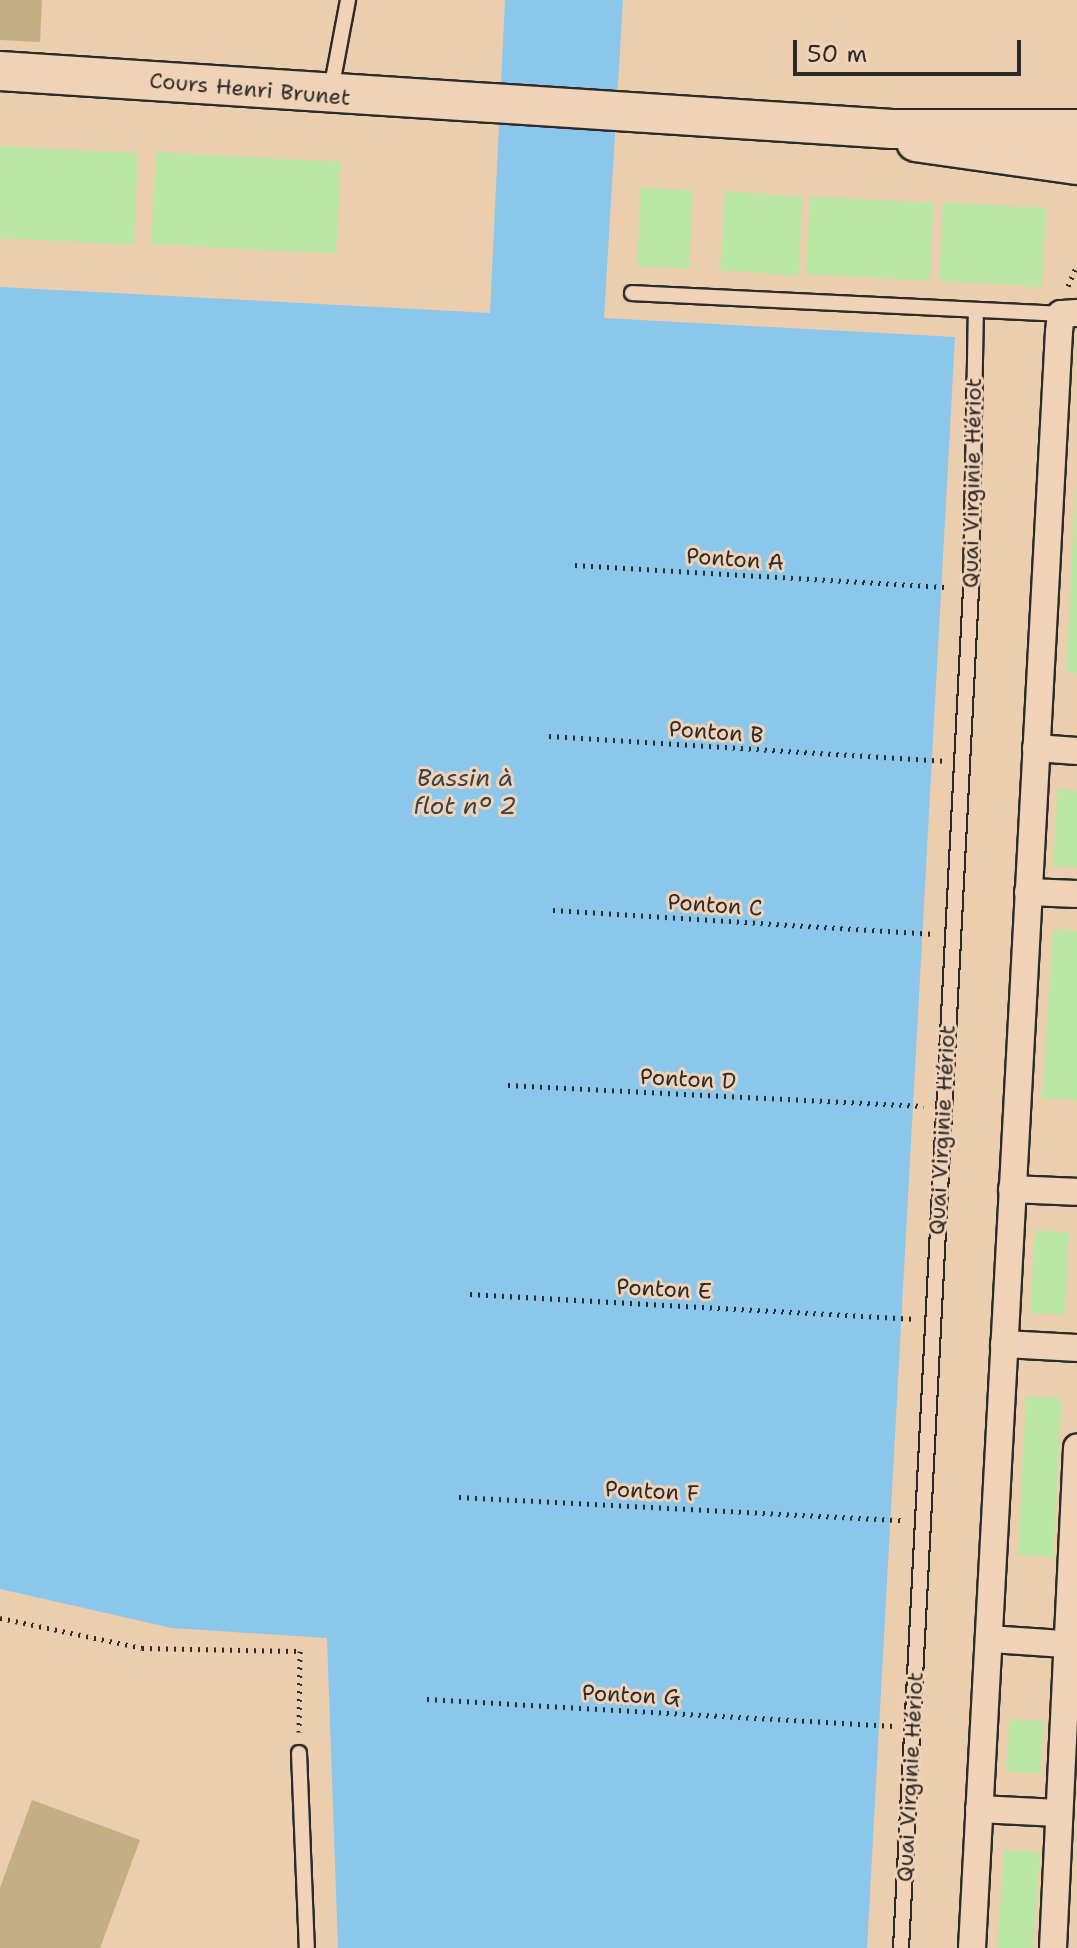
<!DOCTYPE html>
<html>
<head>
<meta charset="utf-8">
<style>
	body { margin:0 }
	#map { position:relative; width:1077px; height:1948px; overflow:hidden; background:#ebceae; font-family:"Shantell Sans",sans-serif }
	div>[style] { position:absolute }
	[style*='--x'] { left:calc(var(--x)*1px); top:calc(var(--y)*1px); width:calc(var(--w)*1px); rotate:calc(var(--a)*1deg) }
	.green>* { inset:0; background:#bae6a3 }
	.water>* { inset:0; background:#8bc6eb }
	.building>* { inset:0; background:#c4ae83 }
	.path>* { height:5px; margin-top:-2.5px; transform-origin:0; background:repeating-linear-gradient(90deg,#2b2b2b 0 2px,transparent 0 8px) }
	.roads { filter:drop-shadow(2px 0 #2b2b2b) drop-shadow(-2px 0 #2b2b2b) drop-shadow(0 2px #2b2b2b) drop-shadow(0 -2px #2b2b2b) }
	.lane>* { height:14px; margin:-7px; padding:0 7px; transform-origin:7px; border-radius:7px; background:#f0d2b6 }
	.street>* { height:26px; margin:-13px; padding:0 13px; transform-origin:13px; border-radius:13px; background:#f0d2b6 }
	.secondary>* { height:38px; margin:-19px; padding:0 19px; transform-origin:19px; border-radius:19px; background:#f0d2b6 }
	span { translate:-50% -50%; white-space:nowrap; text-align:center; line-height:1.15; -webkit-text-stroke:6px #f0d2b6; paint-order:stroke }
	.street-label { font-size:22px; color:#2b2b2b }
	.water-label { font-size:24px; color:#394248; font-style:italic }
	.scale { position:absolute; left:793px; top:40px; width:228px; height:36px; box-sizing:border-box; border:4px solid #2b2b2b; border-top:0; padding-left:10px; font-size:24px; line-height:28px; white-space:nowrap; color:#2b2b2b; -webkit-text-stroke:6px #f0d2b6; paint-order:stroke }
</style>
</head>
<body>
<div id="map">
	<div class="green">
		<div style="clip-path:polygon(0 146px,138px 153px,134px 245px,0 238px)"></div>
		<div style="clip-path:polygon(156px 152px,341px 162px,336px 254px,151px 244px)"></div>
		<div style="clip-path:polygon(641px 187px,693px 191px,689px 269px,637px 266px)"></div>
		<div style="clip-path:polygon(725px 191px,803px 197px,798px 276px,720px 270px)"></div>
		<div style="clip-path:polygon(810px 196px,934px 203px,930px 281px,806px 274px)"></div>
		<div style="clip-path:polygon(943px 202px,1046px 208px,1042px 287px,939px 281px)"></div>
		<div style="clip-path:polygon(1076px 483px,1077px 483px,1077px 673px,1066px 672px)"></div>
		<div style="clip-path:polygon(1058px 789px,1077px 791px,1077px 867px,1053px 866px)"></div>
		<div style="clip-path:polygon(1053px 929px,1077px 931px,1077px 1100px,1042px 1098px)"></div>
		<div style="clip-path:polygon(1035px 1230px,1069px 1233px,1065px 1315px,1030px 1313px)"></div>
		<div style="clip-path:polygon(1026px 1396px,1062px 1398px,1053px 1557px,1018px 1555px)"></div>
		<div style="clip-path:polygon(1010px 1719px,1044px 1721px,1040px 1774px,1006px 1772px)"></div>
		<div style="clip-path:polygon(1004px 1850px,1040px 1852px,1033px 1948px,997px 1948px)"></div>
	</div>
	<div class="water">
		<div style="clip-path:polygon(505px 0,623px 0,604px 318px,955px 337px,867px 1948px,338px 1948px,327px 1638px,172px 1628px,0 1589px,0 287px,490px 313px)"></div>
	</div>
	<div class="building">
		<div style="clip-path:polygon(0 0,42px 0,40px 42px,0 40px)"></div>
		<div style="clip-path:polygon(32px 1800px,140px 1840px,100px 1948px,0 1948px,0 1888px)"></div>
	</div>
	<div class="path">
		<div style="--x:1068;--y:286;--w:23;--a:-67"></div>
		<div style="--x:575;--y:565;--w:375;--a:3.4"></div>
		<div style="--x:549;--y:736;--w:395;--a:3.6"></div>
		<div style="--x:553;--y:910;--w:383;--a:3.6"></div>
		<div style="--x:508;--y:1085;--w:416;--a:2.9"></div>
		<div style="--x:470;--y:1294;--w:443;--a:3.2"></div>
		<div style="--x:459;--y:1497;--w:444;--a:3"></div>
		<div style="--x:0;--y:1618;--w:145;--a:11.9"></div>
		<div style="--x:142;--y:1648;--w:158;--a:1.1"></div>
		<div style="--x:300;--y:1651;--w:81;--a:90.7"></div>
		<div style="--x:427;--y:1699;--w:468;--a:3.3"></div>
	</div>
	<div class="roads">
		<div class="lane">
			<div style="--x:331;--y:90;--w:92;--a:-79.3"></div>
			<div style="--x:632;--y:293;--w:430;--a:2.8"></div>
			<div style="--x:299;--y:1753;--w:195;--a:87.7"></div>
			<div style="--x:901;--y:1948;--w:1361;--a:-87.05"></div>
			<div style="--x:971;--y:589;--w:278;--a:-89"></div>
		</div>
		<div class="street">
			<div style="--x:1036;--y:748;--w:41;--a:4.2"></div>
			<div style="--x:1028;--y:892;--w:49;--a:2.3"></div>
			<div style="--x:1012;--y:1189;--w:65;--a:2.6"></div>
			<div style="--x:1004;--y:1344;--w:73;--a:3.1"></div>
			<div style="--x:990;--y:1639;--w:87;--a:3.9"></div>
			<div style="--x:979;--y:1809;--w:79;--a:2.9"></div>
			<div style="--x:972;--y:1948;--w:1618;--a:-86.92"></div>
			<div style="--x:1059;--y:332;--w:18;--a:-84"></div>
			<div style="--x:1061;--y:314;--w:16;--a:-4"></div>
			<div style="--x:1053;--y:1948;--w:501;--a:-87.25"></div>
		</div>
		<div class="secondary">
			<div style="--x:0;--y:71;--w:894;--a:3.72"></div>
			<div style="--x:892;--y:129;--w:185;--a:0"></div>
			<div style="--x:916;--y:142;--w:163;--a:8.1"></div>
		</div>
	</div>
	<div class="street-label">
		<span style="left:250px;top:89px;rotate:5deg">Cours Henri Brunet</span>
		<span style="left:972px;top:483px;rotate:-89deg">Quai Virginie Hériot</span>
		<span style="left:735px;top:559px;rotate:4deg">Ponton A</span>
		<span style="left:716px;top:732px;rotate:4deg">Ponton B</span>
		<span style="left:715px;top:905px;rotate:4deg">Ponton C</span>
		<span style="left:688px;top:1079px;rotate:3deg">Ponton D</span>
		<span style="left:942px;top:1130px;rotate:-87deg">Quai Virginie Hériot</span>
		<span style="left:664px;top:1289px;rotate:3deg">Ponton E</span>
		<span style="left:652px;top:1491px;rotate:3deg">Ponton F</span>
		<span style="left:631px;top:1695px;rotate:3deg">Ponton G</span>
		<span style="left:910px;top:1777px;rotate:-87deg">Quai Virginie Hériot</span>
	</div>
	<div class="water-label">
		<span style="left:465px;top:793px">Bassin à<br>flot n° 2</span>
	</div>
	<div class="scale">50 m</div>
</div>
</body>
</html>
